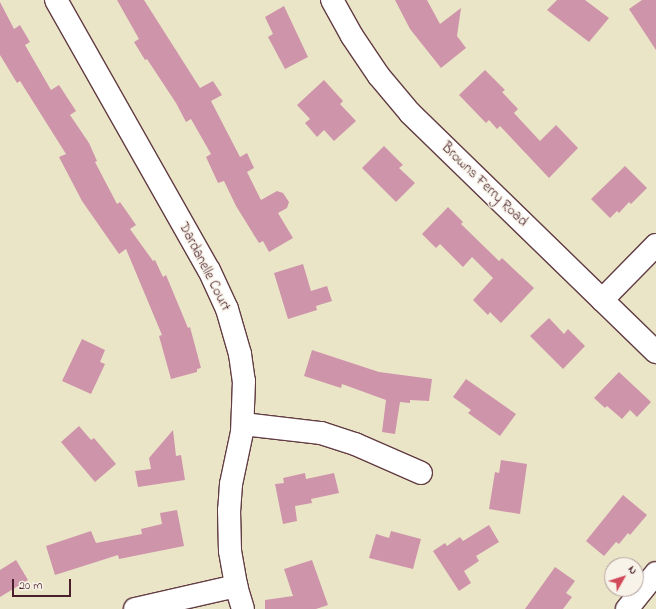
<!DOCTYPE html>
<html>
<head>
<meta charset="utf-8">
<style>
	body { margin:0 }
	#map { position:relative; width:656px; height:609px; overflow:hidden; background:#ebe5c8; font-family:"Indie Flower",sans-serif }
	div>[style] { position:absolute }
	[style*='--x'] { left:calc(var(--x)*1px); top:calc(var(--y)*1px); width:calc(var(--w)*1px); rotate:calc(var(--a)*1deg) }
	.building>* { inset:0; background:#ce94aa }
	.roads { filter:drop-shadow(1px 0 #623d43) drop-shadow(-1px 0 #623d43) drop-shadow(0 1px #623d43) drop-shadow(0 -1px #623d43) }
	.minor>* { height:22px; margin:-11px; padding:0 11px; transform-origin:11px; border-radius:11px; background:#fff }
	span { translate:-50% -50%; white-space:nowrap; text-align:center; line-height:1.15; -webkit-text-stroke:3px #f7f3e8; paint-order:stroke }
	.street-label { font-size:14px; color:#4a1f2b }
	.north { position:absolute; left:604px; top:557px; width:40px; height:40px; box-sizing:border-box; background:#f7f3e8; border:1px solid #b29e9c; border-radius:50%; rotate:51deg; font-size:11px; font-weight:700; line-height:16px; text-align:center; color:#4a1f2b }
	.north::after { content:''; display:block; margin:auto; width:14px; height:18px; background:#d1495b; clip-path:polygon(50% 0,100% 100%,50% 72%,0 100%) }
	.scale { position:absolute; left:12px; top:579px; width:59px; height:18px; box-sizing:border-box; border:2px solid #4a1f2b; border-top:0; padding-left:5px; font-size:12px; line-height:14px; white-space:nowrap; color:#4a1f2b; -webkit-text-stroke:3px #f7f3e8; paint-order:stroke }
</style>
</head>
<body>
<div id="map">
	<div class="building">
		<div style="clip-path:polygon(117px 0,144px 0,200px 88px,213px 81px,222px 95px,211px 101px,240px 157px,247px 153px,254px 168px,247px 172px,261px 200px,277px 191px,283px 193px,289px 202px,287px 208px,278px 213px,293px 238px,269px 252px,263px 241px,259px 243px,236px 206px,224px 181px,218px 183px,206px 157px,211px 154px,191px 119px,186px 122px,176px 103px,147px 59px,145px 60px,134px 42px,139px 39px)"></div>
		<div style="clip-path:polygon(395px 0,427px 0,440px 24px,461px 8px,457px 36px,466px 48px,441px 68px,410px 29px)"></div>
		<div style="clip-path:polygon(557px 0,585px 0,609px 18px,589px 42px,547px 10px)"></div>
		<div style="clip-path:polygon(642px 0,656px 0,656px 50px,629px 9px)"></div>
		<div style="clip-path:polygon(0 2px,14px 29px,20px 25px,30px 42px,25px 45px,51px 90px,59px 85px,76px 111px,70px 115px,89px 143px,97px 161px,95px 162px,117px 204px,120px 202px,136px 225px,130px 229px,153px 261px,155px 260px,163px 277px,166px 275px,188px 328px,190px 327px,201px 368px,197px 369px,197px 372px,171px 379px,159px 336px,162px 335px,126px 249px,119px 254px,82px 201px,59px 157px,66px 154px,20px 81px,17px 83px,0 55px)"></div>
		<div style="clip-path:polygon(284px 6px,308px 57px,285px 69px,268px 37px,273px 34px,265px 17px)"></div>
		<div style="clip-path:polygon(485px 70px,505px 90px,502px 92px,518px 109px,514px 113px,540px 141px,556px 125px,578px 148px,549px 178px,500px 126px,497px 129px,489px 120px,486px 123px,459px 95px)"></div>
		<div style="clip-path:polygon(324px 80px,343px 101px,340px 104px,356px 121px,334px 141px,324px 130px,317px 137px,305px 123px,310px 119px,297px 105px)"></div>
		<div style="clip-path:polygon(384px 146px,403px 165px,399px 168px,415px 183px,396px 202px,362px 168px)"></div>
		<div style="clip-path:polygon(625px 166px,647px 188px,631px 204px,629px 202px,619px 213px,617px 211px,610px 218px,591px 199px)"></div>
		<div style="clip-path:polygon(448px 207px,463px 222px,461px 224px,499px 261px,502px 258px,534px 288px,501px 323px,490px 312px,488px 315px,473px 300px,493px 278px,472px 257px,463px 267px,440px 244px,436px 248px,422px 234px)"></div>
		<div style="clip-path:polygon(303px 264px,311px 291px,327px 286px,332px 301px,316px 306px,317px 310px,288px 319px,274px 273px)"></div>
		<div style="clip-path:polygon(549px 318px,564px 334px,568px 329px,585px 346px,563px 369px,530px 336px)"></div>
		<div style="clip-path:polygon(82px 339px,105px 350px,100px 362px,105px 364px,91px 394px,62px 381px)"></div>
		<div style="clip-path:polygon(312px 350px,379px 372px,432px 379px,429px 401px,410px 400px,410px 403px,400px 402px,395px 434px,382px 432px,386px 400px,342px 384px,341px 388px,304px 376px)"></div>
		<div style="clip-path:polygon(619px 372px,651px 402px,637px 417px,630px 410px,622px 419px,607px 406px,605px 408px,594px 398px)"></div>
		<div style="clip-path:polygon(466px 379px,516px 414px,500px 436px,468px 413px,471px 410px,453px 397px)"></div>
		<div style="clip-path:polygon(79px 426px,91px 440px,94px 438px,116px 464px,95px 482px,61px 442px)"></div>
		<div style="clip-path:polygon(173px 430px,176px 456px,181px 455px,185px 480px,138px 487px,135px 471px,151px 469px,149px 458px)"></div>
		<div style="clip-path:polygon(501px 460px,527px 464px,520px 514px,489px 509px,495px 472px,499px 473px)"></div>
		<div style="clip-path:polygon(305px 473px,306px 479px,334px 473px,339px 493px,311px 499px,312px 503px,295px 506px,297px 521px,283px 524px,275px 484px,284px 483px,283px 478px)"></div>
		<div style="clip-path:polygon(623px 495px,647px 515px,630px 535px,628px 533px,619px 544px,616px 542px,604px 556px,586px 541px)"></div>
		<div style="clip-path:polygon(177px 510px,184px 546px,119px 559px,118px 555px,55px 575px,46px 546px,91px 531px,96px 543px,142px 534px,141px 529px,162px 524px,160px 513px)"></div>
		<div style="clip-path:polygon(489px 525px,499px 542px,476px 556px,479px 561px,464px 571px,471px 583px,459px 591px,433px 551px,445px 543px,447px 546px,460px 537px,463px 541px)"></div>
		<div style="clip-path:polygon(391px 531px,421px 539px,413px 569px,369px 558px,376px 534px,389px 538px)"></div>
		<div style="clip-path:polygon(16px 560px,28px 580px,0 597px,0 570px)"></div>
		<div style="clip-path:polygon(312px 560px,328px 605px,316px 609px,265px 609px,265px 600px,293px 596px,284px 569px)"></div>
		<div style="clip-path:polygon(555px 567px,575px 581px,566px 593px,572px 597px,563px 609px,525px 609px)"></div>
	</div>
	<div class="roads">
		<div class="minor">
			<div style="--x:56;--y:0;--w:310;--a:60.5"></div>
			<div style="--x:209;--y:270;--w:43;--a:65.2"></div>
			<div style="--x:227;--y:309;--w:47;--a:73.9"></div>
			<div style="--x:240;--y:354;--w:27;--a:82"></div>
			<div style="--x:244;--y:381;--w:51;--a:92.2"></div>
			<div style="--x:242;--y:432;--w:53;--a:101.9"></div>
			<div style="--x:231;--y:484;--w:26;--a:94"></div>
			<div style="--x:229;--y:510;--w:41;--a:88.6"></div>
			<div style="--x:230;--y:551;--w:36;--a:80"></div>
			<div style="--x:236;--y:586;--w:24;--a:73"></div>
			<div style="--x:332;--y:0;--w:41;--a:60.9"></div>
			<div style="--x:352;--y:36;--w:48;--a:56"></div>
			<div style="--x:379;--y:76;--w:48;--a:50"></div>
			<div style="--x:410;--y:113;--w:343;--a:44.2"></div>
			<div style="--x:602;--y:300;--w:77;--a:-45.5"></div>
			<div style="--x:243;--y:424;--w:79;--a:6.6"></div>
			<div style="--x:321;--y:433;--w:36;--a:18"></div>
			<div style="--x:355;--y:444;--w:72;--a:23.7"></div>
			<div style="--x:135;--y:609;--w:104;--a:-12.8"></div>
			<div style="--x:627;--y:609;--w:46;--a:-51.1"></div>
		</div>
	</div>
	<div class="street-label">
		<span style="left:484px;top:185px;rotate:44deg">Browns Ferry Road</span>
		<span style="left:204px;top:267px;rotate:63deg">Dardanelle Court</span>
	</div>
	<div class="north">N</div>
	<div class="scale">20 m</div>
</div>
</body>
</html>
